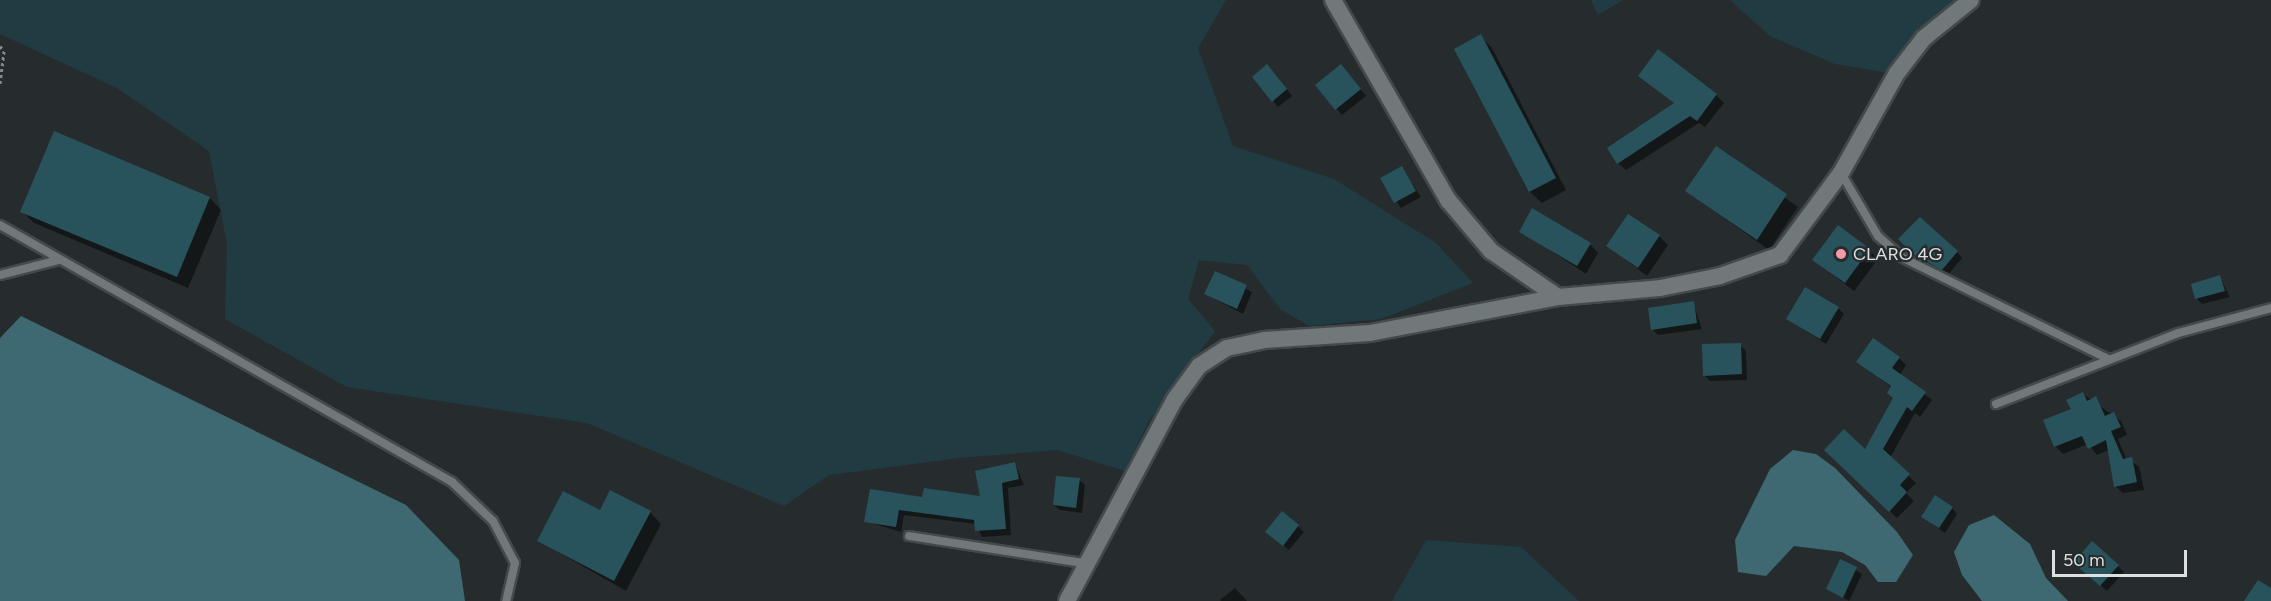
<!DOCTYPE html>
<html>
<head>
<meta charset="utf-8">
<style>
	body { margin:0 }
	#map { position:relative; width:2271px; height:601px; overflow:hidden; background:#262c2d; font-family:Figtree,sans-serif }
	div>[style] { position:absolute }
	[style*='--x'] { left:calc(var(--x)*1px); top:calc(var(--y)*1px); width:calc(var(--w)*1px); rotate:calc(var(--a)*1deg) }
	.green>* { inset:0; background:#203c42 }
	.water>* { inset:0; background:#3e6972 }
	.shadow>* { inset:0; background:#0007 }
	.building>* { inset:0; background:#28535c }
	.path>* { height:3px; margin-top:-1.5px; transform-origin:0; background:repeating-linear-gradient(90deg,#858a8b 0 3px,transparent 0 6px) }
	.roads { filter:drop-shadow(2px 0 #44494b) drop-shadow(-2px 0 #44494b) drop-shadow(0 2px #44494b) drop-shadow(0 -2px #44494b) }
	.lane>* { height:8px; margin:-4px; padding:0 4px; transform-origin:4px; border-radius:4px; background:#71787a }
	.street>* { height:16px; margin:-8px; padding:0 8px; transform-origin:8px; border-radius:8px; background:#71787a }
	.dots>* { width:16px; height:16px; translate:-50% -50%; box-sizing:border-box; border:3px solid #262c2d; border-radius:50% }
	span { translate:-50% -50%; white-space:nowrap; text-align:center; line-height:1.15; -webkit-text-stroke:4.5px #262c2d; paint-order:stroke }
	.poi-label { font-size:18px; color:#dce0e1 }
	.left { translate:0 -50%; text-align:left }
	.scale { position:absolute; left:2052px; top:550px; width:135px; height:27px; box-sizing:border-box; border:3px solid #dce0e1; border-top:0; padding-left:8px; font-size:18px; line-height:21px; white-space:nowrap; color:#dce0e1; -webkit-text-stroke:4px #262c2d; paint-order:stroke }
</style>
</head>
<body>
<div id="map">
	<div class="green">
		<div style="clip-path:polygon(0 0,1226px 0,1198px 48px,1233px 146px,1334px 179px,1436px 243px,1473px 283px,1381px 319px,1309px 326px,1280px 309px,1247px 265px,1199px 260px,1188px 299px,1215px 331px,1149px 421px,1125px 471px,1057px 450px,959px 458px,829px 475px,784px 506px,587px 423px,347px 387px,225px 319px,227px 244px,209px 151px,117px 88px,0 34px)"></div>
		<div style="clip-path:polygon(1591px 0,1623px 0,1598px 15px)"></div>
		<div style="clip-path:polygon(1730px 0,1960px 0,1889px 73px,1835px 64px,1770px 36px)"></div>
		<div style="clip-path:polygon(1426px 540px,1521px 547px,1579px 601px,1392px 601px)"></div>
	</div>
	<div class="water">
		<div style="clip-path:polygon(21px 316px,406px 505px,459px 560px,465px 601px,0 601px,0 338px)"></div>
		<div style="clip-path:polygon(1793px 450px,1816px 454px,1835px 468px,1897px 532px,1913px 555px,1896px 582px,1878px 582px,1865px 565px,1842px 552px,1794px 546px,1766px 576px,1738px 572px,1735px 540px,1770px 469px)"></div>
		<div style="clip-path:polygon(1994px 515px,2030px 544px,2046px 578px,2068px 601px,1982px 601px,1962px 575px,1954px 552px,1969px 525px)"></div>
	</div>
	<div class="shadow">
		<div style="clip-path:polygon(1480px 36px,1492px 48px,1566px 190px,1542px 203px,1530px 192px,1456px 50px)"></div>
		<div style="clip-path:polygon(1273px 72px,1292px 96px,1278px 107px,1273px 101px)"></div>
		<div style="clip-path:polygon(1347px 72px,1366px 96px,1342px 115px,1317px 85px)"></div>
		<div style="clip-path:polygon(1640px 76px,1716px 95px,1724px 103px,1705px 127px,1699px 123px,1626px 170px,1618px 163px,1675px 104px)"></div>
		<div style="clip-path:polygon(1716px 148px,1798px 207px,1769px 250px,1687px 191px)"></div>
		<div style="clip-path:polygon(1402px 168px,1421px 197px,1401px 208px,1382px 179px)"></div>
		<div style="clip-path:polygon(210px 198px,221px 210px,188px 288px,34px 223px,22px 211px)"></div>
		<div style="clip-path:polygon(1521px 231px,1590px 244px,1598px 253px,1586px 274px)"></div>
		<div style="clip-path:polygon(1659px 236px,1668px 245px,1647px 276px,1608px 246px)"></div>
		<div style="clip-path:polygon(1900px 239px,1957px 252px,1962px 258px,1948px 275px,1921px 261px)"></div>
		<div style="clip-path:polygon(1869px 250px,1878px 259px,1854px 291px,1814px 260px)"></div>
		<div style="clip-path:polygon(1216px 273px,1252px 292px,1243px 314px,1206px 294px)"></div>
		<div style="clip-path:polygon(2220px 277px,2230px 297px,2202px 304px,2196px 298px)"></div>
		<div style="clip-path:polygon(1693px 303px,1702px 329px,1658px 335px,1652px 329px)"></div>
		<div style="clip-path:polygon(1838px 308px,1844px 314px,1826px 344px,1788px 319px)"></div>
		<div style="clip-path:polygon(1740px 345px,1746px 351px,1747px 380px,1710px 381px,1704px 375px)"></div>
		<div style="clip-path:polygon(1899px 358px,1906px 365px,1900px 375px,1932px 400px,1920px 417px,1915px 413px,1890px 458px,1916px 483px,1906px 493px,1914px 501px,1897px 518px,1826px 450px,1865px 451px,1895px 399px,1892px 388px,1858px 362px)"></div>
		<div style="clip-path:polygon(2083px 394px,2121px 421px,2127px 435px,2118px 439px,2127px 460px,2139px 466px,2144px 490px,2123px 493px,2115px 486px,2109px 450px,2097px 455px,2088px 444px,2063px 454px,2055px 446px,2045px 421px,2073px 410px)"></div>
		<div style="clip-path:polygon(1015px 464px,1024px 485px,1008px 488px,1011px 535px,982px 537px,976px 524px,904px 515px,901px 532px,865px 521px,924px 499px,982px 497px)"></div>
		<div style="clip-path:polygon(1079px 480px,1085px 485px,1082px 513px,1060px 510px,1054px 505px)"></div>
		<div style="clip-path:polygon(1952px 508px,1957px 514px,1945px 533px,1923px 517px)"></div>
		<div style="clip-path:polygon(600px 512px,650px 512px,661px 524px,626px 591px,539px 541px)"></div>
		<div style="clip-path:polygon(1283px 513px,1304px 532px,1289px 550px,1273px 537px)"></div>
		<div style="clip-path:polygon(1841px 561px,1862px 574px,1849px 601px,1828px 589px)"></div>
		<div style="clip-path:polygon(2118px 566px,2124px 572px,2107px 591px,2081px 569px)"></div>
		<div style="clip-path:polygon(1235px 588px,1247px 601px,1221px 601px,1220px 600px)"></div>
	</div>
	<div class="building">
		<div style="clip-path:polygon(1481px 34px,1556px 178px,1529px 192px,1454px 49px)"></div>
		<div style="clip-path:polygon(1658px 49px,1717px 94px,1697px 121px,1690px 116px,1617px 164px,1607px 148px,1674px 103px,1638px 76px)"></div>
		<div style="clip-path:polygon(1267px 64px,1287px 89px,1272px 102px,1252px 77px)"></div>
		<div style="clip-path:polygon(1341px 64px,1361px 89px,1335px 110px,1315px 85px)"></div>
		<div style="clip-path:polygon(54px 131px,210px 197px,177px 277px,20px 212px)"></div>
		<div style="clip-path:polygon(1716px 146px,1787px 194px,1757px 240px,1685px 191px)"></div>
		<div style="clip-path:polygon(1402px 166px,1416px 191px,1394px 203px,1380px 178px)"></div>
		<div style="clip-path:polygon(1532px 208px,1591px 243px,1577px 266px,1519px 232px)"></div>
		<div style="clip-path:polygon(1628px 214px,1660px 235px,1638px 268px,1606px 246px)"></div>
		<div style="clip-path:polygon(1920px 217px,1958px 251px,1942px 270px,1914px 255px,1898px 239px)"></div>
		<div style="clip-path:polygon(1838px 225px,1870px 249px,1845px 283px,1812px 260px)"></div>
		<div style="clip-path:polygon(1215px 271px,1247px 285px,1237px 309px,1204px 294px)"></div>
		<div style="clip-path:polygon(2220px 275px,2225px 291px,2195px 299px,2191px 284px)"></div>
		<div style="clip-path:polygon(1805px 287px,1839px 307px,1820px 339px,1786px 319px)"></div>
		<div style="clip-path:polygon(1694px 301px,1697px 323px,1651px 330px,1648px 308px)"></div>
		<div style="clip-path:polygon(1873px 338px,1900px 357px,1892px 368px,1926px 392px,1912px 411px,1907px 407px,1883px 449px,1910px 474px,1900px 485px,1907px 492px,1889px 512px,1824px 450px,1844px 429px,1865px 449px,1893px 398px,1887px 393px,1891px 386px,1856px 362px)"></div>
		<div style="clip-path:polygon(1741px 343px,1742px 374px,1703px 376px,1702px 344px)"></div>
		<div style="clip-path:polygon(2083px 392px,2087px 401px,2096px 396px,2105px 416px,2114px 412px,2121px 427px,2111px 431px,2123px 459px,2132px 457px,2137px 482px,2114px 487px,2106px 440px,2088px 449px,2082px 436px,2054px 447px,2043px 420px,2071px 409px,2066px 400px)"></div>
		<div style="clip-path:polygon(1015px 462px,1019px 479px,1002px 483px,1006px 529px,975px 531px,974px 520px,899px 510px,896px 527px,864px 522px,870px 489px,922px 497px,924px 488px,980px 496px,975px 471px)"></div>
		<div style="clip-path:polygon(1056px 476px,1080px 478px,1076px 508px,1053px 505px)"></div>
		<div style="clip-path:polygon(610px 490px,651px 511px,614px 581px,537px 541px,563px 491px,600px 510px)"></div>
		<div style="clip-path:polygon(1935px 495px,1953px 507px,1939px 528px,1921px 517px)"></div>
		<div style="clip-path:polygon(1282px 511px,1299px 525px,1283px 546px,1265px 532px)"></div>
		<div style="clip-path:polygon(2092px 541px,2119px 565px,2100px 586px,2073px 563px)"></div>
		<div style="clip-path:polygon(1840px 559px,1857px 567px,1843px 598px,1826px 589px)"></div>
		<div style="clip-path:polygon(2258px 580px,2271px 588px,2271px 601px,2244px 601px)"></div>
	</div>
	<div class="path">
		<div style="--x:0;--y:46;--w:6;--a:51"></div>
		<div style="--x:4;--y:51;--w:34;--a:97"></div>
	</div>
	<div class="roads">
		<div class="lane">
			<div style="--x:1841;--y:173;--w:73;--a:59.6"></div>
			<div style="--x:1878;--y:236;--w:31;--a:42"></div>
			<div style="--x:1901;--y:257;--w:231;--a:26.2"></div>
			<div style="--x:0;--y:225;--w:520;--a:29.62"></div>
			<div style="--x:452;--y:482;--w:57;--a:43.6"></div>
			<div style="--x:493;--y:521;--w:47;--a:62.4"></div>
			<div style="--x:515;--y:563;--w:39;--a:103"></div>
			<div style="--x:0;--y:275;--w:61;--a:-14.3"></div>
			<div style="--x:1996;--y:404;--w:195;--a:-21.3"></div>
			<div style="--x:2178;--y:333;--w:96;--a:-15"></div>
			<div style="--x:909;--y:536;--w:182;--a:8.8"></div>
		</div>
		<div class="street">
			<div style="--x:1333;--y:0;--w:231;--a:60.1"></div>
			<div style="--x:1448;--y:200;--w:67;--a:49.9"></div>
			<div style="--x:1491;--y:251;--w:81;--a:34.5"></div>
			<div style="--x:1067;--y:601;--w:229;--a:-61.9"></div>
			<div style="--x:1175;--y:399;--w:41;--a:-54"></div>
			<div style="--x:1199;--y:366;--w:33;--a:-33"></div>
			<div style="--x:1227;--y:348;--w:38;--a:-12"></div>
			<div style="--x:1264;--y:340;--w:106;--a:-3.8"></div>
			<div style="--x:1370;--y:333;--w:191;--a:-10.8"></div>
			<div style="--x:1558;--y:297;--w:102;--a:-5"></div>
			<div style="--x:1660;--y:288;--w:61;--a:-11.3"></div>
			<div style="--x:1720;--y:276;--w:64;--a:-19.3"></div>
			<div style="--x:1780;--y:255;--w:102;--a:-53.4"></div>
			<div style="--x:1841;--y:173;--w:115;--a:-60.8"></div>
			<div style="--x:1897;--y:73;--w:44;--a:-52.4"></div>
			<div style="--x:1924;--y:38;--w:60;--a:-39"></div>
		</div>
	</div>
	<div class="dots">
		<div style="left:1841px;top:254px;background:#f39aaa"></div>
	</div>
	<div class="poi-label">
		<span class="left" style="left:1853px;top:254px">CLARO 4G</span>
	</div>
	<div class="scale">50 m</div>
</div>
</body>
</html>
